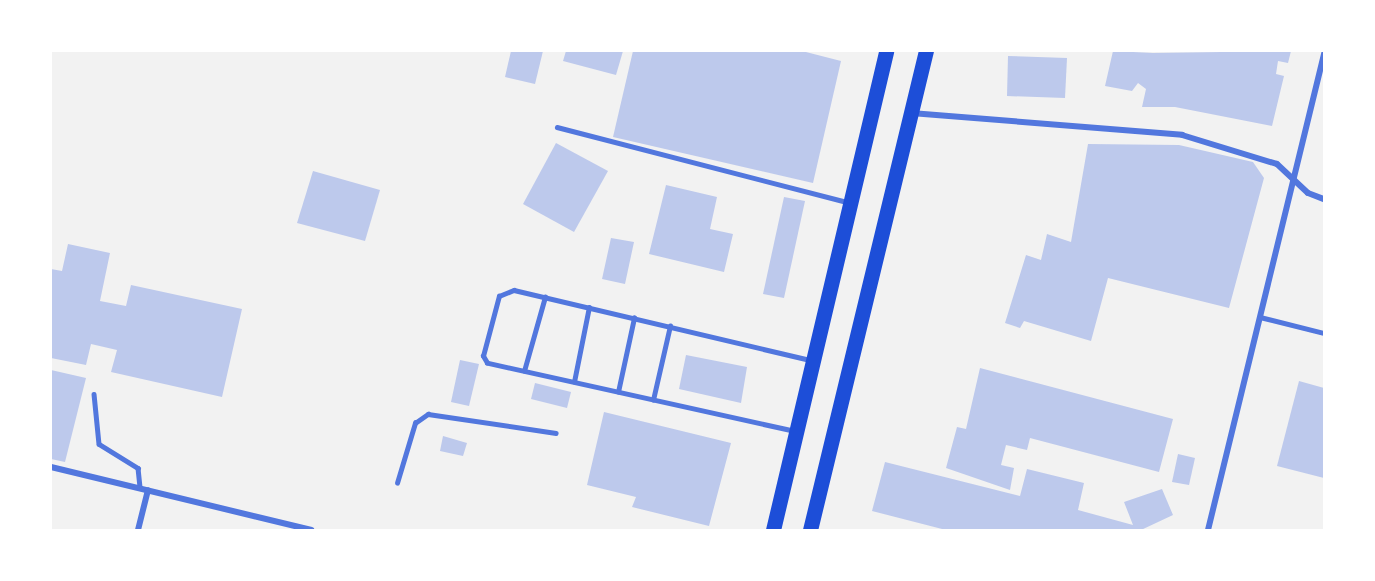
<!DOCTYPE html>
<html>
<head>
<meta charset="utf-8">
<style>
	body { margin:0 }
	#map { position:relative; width:1375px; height:581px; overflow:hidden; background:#f2f2f2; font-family:"Golos Text",sans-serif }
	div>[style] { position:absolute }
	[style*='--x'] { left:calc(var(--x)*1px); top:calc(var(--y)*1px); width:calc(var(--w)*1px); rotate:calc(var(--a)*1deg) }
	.building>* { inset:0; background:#bdc9ec }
	.service>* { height:4.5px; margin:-2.25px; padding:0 2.25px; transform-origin:2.25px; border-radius:2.25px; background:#5277de }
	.minor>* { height:6px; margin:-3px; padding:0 3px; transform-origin:3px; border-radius:3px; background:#5277de }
	.trunk>* { height:15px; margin:-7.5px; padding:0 7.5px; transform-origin:7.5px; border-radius:7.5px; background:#1d4ed8 }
	span { translate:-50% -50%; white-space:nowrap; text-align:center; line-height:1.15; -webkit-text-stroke:6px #fff; paint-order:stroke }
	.frame { position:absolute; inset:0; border:52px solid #fff; pointer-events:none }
</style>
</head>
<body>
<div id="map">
	<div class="building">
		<div style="clip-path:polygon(511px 51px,543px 51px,535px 84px,505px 77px)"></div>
		<div style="clip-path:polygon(566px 51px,623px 51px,616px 75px,563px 61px)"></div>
		<div style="clip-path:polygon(633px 51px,802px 51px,841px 61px,813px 183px,613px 137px)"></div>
		<div style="clip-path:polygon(1113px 51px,1153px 53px,1291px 51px,1288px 63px,1278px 61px,1276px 74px,1284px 76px,1272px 126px,1175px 107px,1142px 107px,1146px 89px,1138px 83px,1132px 91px,1105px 86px)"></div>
		<div style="clip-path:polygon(1008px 56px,1067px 58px,1065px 98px,1007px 96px)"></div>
		<div style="clip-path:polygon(556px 143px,608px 171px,574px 232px,523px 204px)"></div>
		<div style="clip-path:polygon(1088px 144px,1179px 145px,1253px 162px,1264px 178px,1229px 308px,1108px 278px,1091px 341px,1024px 321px,1020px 328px,1005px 323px,1026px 255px,1041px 260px,1047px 234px,1071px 242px)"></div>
		<div style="clip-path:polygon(313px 171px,380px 190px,365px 241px,297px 223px)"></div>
		<div style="clip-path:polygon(666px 185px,717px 197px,710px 229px,733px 234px,724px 272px,649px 254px)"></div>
		<div style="clip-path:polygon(784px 197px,805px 201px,784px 298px,763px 294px)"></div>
		<div style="clip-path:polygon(611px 238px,634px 242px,625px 284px,602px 279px)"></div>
		<div style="clip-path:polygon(68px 244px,110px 253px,100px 301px,126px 306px,131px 285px,242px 309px,222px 397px,111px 372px,117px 350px,91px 344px,86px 365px,51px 358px,51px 269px,62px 271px)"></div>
		<div style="clip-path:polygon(686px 355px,747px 367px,741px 403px,679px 389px)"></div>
		<div style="clip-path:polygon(460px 360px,479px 364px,469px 406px,451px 402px)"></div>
		<div style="clip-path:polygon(980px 368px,1173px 419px,1159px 472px,1030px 438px,1027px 450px,1006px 445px,1001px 465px,1014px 468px,1010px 490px,946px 468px,957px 427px,966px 429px)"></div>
		<div style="clip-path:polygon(51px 370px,86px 378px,65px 462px,51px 459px)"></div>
		<div style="clip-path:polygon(1299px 381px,1324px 388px,1324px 478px,1277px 466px)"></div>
		<div style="clip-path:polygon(535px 383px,571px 392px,567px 408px,531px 399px)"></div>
		<div style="clip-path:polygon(604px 412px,731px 443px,709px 526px,632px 507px,636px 497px,587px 485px)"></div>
		<div style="clip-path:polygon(443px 436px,467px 443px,463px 456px,440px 451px)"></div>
		<div style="clip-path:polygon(1178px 454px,1195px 458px,1189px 485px,1172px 482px)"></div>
		<div style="clip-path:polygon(885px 462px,1020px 496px,1027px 469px,1084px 483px,1078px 510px,1133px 525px,1124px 502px,1162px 489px,1173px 515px,1141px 530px,946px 530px,872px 511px)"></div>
	</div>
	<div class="service">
		<div style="--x:557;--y:127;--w:301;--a:14.5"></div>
		<div style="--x:1260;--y:317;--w:66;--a:14"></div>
		<div style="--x:524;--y:371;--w:77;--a:-74.2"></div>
		<div style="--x:574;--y:382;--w:76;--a:-78.7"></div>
		<div style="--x:618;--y:392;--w:76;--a:-77.8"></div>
		<div style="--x:94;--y:394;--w:50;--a:84.3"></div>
		<div style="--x:99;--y:444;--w:46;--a:31.6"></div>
		<div style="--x:138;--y:468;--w:20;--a:84"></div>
		<div style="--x:653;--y:400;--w:76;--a:-77.1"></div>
		<div style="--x:793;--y:431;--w:313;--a:-167.5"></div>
		<div style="--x:487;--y:363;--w:8;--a:-120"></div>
		<div style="--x:483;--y:356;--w:62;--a:-75.1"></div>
		<div style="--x:499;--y:296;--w:16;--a:-22"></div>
		<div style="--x:514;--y:290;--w:305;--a:13.3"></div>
		<div style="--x:397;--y:483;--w:63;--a:-73.3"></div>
		<div style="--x:415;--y:423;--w:16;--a:-35"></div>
		<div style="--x:428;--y:414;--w:129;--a:8.4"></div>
	</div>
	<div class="minor">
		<div style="--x:911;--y:113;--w:272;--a:4.6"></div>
		<div style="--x:1182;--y:135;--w:99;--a:17"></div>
		<div style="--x:1277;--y:164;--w:42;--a:43.1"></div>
		<div style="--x:1308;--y:193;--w:17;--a:21"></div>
		<div style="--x:51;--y:467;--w:268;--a:13.6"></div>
		<div style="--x:138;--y:530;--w:41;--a:-76"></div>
		<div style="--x:1208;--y:530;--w:491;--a:-76.3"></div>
	</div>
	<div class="trunk">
		<div style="--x:773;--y:530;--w:492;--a:-76.7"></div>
		<div style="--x:810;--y:530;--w:493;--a:-76.4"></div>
	</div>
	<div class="frame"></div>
</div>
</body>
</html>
